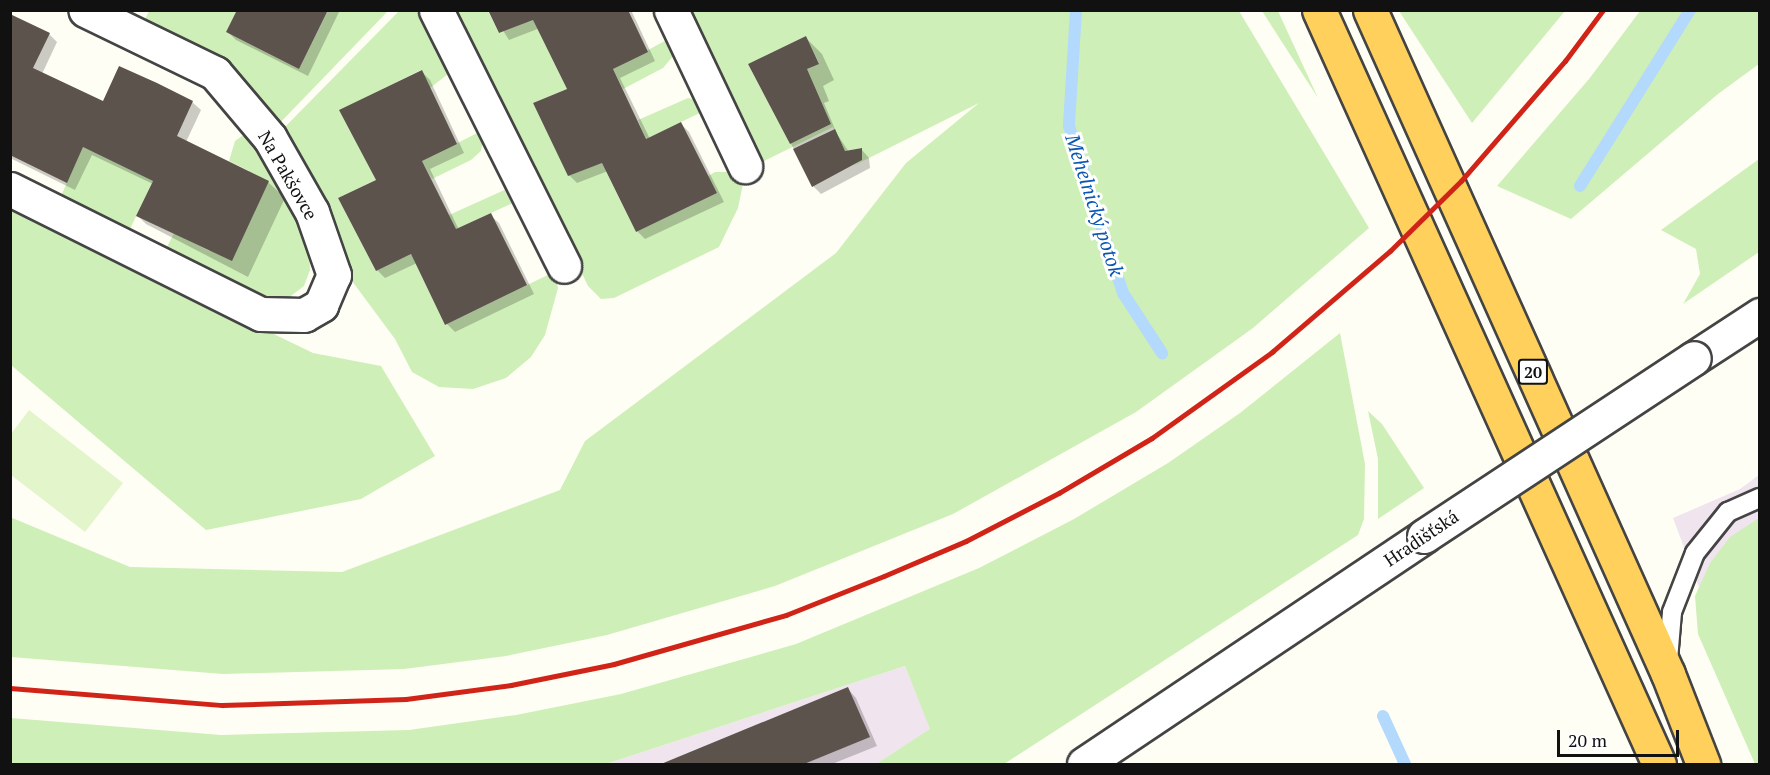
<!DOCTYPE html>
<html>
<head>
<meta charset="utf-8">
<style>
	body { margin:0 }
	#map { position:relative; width:1770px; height:775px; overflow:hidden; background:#fffef4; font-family:"PT Serif",serif }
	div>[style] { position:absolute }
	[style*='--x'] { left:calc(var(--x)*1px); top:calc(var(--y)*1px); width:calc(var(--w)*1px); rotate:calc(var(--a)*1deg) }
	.industrial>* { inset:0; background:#f0e5ef }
	.green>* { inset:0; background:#cfefb8 }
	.pitch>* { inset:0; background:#e2f5cb }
	.shadow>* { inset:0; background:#0003 }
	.stream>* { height:12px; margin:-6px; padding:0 6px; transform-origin:6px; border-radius:6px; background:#b3d9fc }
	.building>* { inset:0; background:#5b534c }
	.roads { filter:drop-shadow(2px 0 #444) drop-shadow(-2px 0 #444) drop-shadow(0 2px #444) drop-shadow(0 -2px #444) }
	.service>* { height:18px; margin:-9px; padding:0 9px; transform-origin:9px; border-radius:9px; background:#fff }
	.minor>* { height:33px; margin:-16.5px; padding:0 16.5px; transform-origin:16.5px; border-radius:16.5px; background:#fff }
	.tertiary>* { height:33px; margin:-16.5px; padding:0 16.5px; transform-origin:16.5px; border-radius:16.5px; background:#fff }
	.trunk>* { height:33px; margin:-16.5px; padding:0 16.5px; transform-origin:16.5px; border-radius:16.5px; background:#ffd05b }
	.rail>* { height:4.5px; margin:-2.25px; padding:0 2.25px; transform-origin:2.25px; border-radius:2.25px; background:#d12418 }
	.bridges { filter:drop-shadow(2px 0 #444) drop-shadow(-2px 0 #444) drop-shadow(0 2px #444) drop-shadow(0 -2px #444) }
	.tertiary-bridge>* { height:33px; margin:-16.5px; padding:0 16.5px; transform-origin:16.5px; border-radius:16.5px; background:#fff }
	span { translate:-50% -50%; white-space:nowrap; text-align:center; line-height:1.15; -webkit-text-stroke:6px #fff; paint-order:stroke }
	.shield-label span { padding:2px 4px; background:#fff; border:2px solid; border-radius:4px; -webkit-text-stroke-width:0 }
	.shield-label { font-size:16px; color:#111; font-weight:700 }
	.street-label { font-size:18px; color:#111 }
	.water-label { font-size:20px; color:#0a56b2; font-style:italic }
	.frame { position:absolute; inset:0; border:12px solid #111; pointer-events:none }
	.scale { position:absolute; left:1557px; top:730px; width:122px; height:27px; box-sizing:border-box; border:3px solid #111; border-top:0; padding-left:8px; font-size:18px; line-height:21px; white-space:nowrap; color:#111; -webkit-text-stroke:4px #fff; paint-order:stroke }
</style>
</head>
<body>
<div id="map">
	<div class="industrial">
		<div style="clip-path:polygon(1759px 475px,1759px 748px,1673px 518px,1740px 489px)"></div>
		<div style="clip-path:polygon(905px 666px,931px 729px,876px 764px,606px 764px)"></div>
	</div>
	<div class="green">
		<div style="clip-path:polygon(149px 11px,237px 11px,226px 32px,299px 69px,328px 11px,388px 11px,275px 128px,144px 21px)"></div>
		<div style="clip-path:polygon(399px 11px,423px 11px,451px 61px,448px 74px,430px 88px,421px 70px,340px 110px,376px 180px,338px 198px,376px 271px,411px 254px,445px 325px,554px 272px,558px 288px,545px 335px,531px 357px,506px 378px,473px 389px,439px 387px,412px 372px,395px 339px,352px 281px,281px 131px)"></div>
		<div style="clip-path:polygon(457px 11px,488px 11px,499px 33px,533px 20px,567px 89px,533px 103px,568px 175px,602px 163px,636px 232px,717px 193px,708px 176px,715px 172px,735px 172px,743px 184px,738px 208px,719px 247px,614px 298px,601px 299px,588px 286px)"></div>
		<div style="clip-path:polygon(evenodd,690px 11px,1239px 11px,1369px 228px,1253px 328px,1136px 412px,953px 514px,775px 586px,607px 635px,506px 656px,404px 669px,223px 674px,11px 657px,10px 517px,130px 567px,342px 572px,560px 490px,585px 441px,836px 253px,906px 163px,979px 103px,853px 166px,862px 160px,862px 148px,845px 151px,833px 127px,762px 162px,690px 11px,806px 36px,819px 63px,807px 69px,831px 124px,790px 144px,748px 64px,806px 36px)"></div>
		<div style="clip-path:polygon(1262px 11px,1278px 11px,1318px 98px)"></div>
		<div style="clip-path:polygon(1399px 11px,1565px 11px,1472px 123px)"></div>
		<div style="clip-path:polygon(1640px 11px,1759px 11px,1759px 64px,1718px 94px,1571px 219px,1497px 186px,1589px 79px)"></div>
		<div style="clip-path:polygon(672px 37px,674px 55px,663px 68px,623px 89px,613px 69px)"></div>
		<div style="clip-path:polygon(688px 98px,701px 101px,708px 109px,646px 139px,638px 120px)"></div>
		<div style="clip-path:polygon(485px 129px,481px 151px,471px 160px,432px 179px,422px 161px)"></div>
		<div style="clip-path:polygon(242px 136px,250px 137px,275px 168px,309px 244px,310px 270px,304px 286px,287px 299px,267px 297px,166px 249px,174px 233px,209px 251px,249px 171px,229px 161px,235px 141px)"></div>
		<div style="clip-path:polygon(83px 147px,153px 181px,129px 231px,60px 198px)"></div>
		<div style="clip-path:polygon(1759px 159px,1759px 252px,1683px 304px,1700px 274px,1696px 249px,1661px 230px)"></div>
		<div style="clip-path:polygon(511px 187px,517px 201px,456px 229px,449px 215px)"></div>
		<div style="clip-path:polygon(10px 206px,313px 353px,381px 366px,435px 456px,361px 499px,206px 530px,11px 365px)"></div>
		<div style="clip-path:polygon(1340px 333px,1365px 464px,1364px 519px,1358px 535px,1004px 764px,876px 764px,930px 729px,905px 666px,606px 764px,11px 764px,11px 718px,221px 735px,409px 730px,516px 715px,621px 694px,796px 644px,979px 568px,1074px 519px,1168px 463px,1240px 413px)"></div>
		<div style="clip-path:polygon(1368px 411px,1382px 424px,1424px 488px,1378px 519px,1378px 459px)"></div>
		<div style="clip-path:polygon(1759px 518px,1760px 764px,1755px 764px,1698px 634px,1695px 596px,1710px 563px,1730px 537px)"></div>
	</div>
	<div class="pitch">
		<div style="clip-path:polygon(29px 410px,123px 483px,85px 532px,11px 475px,11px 434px)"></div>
	</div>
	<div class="shadow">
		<div style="clip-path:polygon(239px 10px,340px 10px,308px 76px,236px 40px,228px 32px)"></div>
		<div style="clip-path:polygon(490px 10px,631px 10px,655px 61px,620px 78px,650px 139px,681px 124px,689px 132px,724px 202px,645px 239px,637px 231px,608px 171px,577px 183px,569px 175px,569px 90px,540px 28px,509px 40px)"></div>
		<div style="clip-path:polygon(10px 16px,49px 34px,57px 42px,42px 74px,104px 103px,192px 102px,201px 110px,186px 142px,268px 182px,285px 198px,248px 277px,146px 224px,137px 215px,153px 184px,92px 155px,75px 190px,10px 158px)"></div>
		<div style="clip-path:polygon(806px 38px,822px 54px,834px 80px,823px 86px,829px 101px,824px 103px,837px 134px,849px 152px,861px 149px,869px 158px,870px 168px,821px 194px,813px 186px,750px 65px)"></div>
		<div style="clip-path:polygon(422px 72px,430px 80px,464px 153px,430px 169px,459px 230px,490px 215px,499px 223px,534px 294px,455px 332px,447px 324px,417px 263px,385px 278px,377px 270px,378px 181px)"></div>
		<div style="clip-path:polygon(848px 689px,856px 698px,877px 746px,832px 764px,669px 764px)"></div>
	</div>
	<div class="stream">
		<div style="--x:1076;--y:10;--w:116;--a:93.5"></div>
		<div style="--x:1069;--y:126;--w:176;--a:72.1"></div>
		<div style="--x:1123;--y:293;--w:72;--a:57"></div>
		<div style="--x:1580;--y:186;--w:208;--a:-58"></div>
		<div style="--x:1383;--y:716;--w:53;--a:65.4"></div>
	</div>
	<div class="building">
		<div style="clip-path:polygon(237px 10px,328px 10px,299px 69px,226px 32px)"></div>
		<div style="clip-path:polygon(488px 10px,628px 10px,648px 52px,613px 69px,646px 139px,681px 122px,717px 193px,636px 232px,602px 163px,568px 176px,533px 103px,567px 89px,533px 20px,499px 33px)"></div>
		<div style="clip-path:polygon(10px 14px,50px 33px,33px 68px,103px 101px,119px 66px,157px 83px,193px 101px,177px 136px,269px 181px,232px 261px,136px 216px,153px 181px,83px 147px,67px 183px,10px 155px)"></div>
		<div style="clip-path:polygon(806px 36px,819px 64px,807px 69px,831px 124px,790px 144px,748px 64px)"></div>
		<div style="clip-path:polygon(422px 70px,457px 144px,422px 161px,456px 229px,491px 213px,527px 285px,445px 325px,411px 254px,376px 271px,338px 198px,376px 180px,339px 110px)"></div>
		<div style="clip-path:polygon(835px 129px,845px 151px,862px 148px,862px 160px,812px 187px,793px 149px)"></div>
		<div style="clip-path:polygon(848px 687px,870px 737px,804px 764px,661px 764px)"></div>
	</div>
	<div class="roads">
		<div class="service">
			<div style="--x:1668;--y:660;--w:48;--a:-85.2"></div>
			<div style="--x:1672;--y:612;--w:63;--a:-68.7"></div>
			<div style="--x:1695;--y:553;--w:53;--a:-51.2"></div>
			<div style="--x:1728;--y:512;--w:35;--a:-24"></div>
		</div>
		<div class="minor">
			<div style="--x:436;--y:10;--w:286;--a:63.4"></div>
			<div style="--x:671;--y:10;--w:173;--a:64.6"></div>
			<div style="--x:10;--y:189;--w:280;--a:26.5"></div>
			<div style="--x:261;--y:314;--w:43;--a:1.3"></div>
			<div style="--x:304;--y:315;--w:20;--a:-30"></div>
			<div style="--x:321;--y:305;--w:33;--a:-67"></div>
			<div style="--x:334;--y:275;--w:67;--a:-109.2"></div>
			<div style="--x:312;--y:212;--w:85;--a:-119.6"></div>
			<div style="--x:270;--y:138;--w:85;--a:-130.2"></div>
			<div style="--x:215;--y:73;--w:144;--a:-154.1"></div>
		</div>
		<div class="tertiary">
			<div style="--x:1694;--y:358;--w:79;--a:-33.1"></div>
			<div style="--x:1084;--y:764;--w:409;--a:-33.8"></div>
		</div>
		<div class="trunk">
			<div style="--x:1319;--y:10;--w:827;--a:65.73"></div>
			<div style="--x:1370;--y:10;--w:728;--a:65.83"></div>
			<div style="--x:1668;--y:674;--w:97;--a:68.7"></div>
		</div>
	</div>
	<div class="rail">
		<div style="--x:10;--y:688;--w:213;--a:4.6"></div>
		<div style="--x:222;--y:705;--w:184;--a:-1.9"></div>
		<div style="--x:406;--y:699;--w:106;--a:-7.6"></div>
		<div style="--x:511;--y:685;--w:105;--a:-11.5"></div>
		<div style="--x:614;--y:664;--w:179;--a:-15.9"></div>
		<div style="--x:786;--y:615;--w:105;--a:-21.7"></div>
		<div style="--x:884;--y:576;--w:89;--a:-23.1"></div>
		<div style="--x:966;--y:541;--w:105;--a:-27.3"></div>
		<div style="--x:1059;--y:493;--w:108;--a:-30.6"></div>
		<div style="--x:1152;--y:438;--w:148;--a:-35.6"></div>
		<div style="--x:1272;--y:352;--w:155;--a:-40.6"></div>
		<div style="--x:1390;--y:251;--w:100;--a:-44.6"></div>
		<div style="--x:1461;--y:181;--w:159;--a:-49.1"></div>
		<div style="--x:1565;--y:61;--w:64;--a:-53.3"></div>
	</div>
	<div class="bridges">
		<div class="tertiary-bridge">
			<div style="--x:1424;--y:536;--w:323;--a:-33.4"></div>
		</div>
	</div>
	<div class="shield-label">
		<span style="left:1533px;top:372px">20</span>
	</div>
	<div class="street-label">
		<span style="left:288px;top:175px;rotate:60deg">Na Pakšovce</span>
		<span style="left:1421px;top:538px;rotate:-34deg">Hradišťská</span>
	</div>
	<div class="water-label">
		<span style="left:1095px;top:205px;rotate:72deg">Mehelnický potok</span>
	</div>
	<div class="frame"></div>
	<div class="scale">20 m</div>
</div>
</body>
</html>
